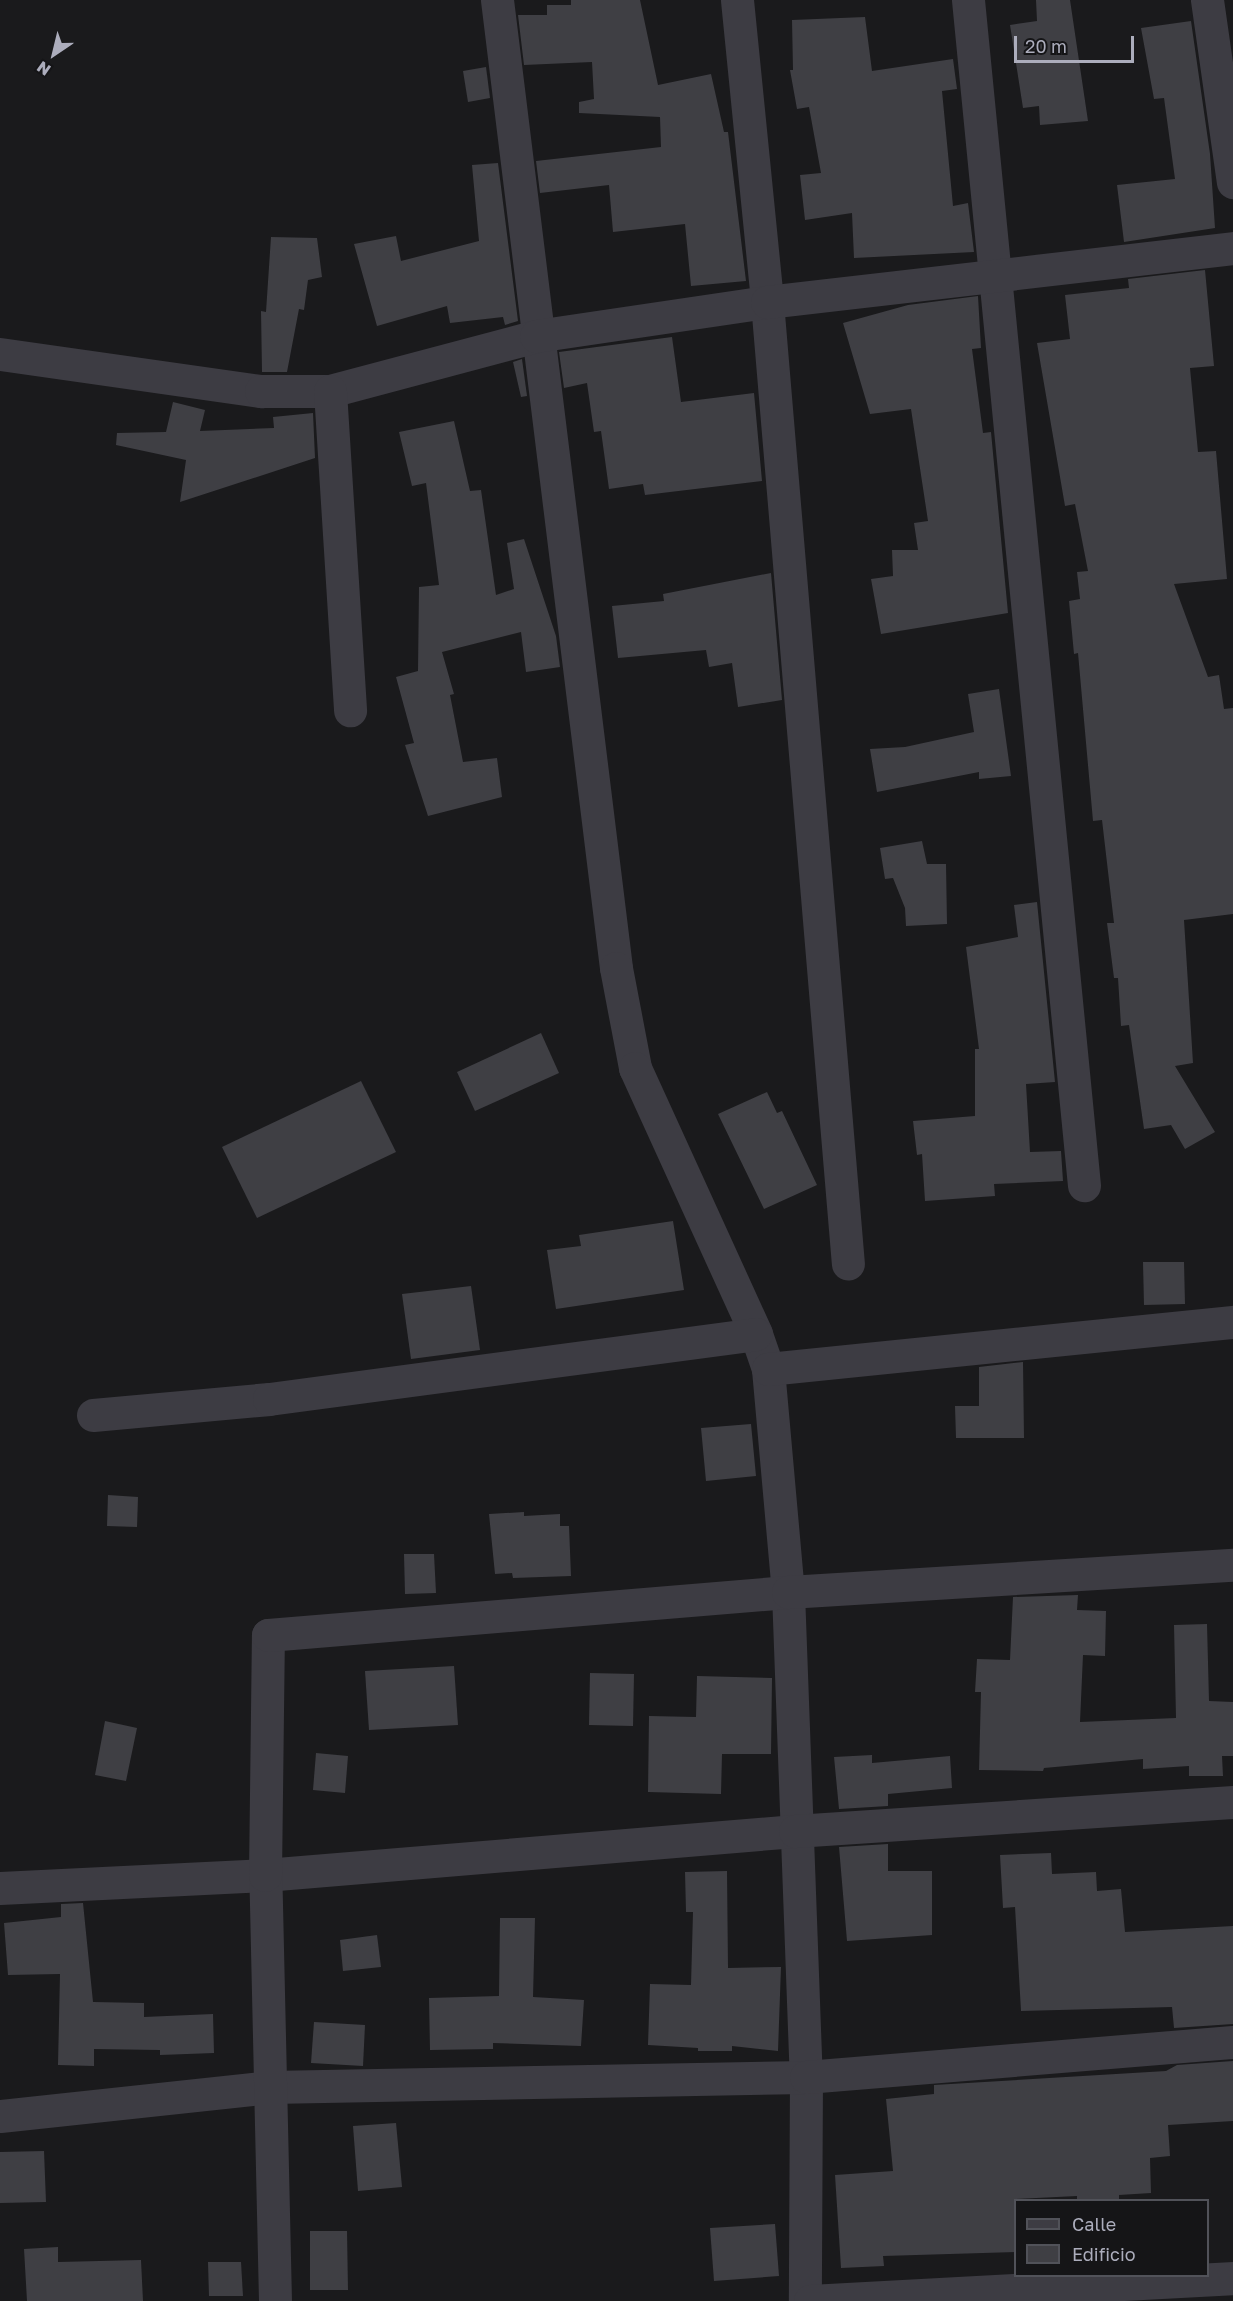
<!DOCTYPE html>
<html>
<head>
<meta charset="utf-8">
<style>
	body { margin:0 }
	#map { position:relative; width:1233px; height:2301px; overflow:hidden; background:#1a1a1c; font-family:"Golos Text",sans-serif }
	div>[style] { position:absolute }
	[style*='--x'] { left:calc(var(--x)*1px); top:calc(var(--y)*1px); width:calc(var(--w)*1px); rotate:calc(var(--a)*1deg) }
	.building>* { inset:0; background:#3f3f44 }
	.street>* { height:33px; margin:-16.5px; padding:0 16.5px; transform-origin:16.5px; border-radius:16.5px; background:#3d3c43 }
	span { translate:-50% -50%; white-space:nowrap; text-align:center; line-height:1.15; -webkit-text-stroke:4.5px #151517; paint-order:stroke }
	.legend { position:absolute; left:1014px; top:2199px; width:195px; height:78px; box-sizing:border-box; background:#151517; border:2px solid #515259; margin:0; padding:8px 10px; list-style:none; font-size:18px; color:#acadbc }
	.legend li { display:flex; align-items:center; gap:12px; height:30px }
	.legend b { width:30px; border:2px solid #515259 }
	.north { position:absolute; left:24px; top:24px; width:60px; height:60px; -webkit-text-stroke:4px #151517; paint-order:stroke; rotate:215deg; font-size:16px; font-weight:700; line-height:24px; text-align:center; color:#acadbc }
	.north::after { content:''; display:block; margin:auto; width:21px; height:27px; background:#acadbc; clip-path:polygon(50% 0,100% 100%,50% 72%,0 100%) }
	.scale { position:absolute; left:1014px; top:36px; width:120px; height:27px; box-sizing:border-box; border:3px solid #acadbc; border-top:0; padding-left:8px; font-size:18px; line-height:21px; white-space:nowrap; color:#acadbc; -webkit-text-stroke:4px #151517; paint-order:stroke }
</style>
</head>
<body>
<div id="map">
	<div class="building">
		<div style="clip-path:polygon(571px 0,640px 0,658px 85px,711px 74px,724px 132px,728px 132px,746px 281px,691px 286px,685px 224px,613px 232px,609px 185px,540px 193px,536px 161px,661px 147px,660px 117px,579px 113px,579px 102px,594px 99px,592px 62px,524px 65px,518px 15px,547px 15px,547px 5px,571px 5px)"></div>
		<div style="clip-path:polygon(1036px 0,1070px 0,1088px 121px,1040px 125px,1039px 106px,1023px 108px,1010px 25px,1037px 21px)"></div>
		<div style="clip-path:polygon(865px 17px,872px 71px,953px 59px,957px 89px,942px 91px,953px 206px,968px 203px,974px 252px,854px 258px,852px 213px,805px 220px,800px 175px,821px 173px,809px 107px,797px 109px,790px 70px,793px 70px,792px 20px)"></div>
		<div style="clip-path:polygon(1191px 21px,1210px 154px,1215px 228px,1124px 242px,1117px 185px,1175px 179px,1164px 98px,1154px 99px,1141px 28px)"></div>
		<div style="clip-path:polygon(486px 67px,490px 98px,468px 102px,463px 71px)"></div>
		<div style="clip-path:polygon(498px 163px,518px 321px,505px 325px,503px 317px,450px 323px,447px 306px,377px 326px,354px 244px,396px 236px,401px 261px,479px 241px,472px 165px)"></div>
		<div style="clip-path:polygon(271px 237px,317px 238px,322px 277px,308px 280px,304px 310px,299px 309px,287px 372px,262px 372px,261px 311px,266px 312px)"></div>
		<div style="clip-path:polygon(1205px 270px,1214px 366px,1190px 368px,1198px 452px,1216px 451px,1227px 579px,1174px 584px,1208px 677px,1219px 675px,1224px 709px,1233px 708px,1233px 914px,1184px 920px,1193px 1063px,1175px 1066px,1215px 1132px,1185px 1149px,1171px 1125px,1144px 1129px,1129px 1025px,1121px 1026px,1118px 978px,1114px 978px,1107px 923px,1114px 923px,1102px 820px,1093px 821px,1078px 653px,1074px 654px,1069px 601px,1080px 599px,1077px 572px,1088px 571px,1075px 504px,1065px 506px,1037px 343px,1070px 339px,1065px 295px,1129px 288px,1128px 279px)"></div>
		<div style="clip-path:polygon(978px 296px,981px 348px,972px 349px,983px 433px,991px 432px,1008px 613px,881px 634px,871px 579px,893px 576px,892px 550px,918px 550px,914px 523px,928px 521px,911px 409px,870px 414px,843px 323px,908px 305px)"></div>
		<div style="clip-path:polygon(672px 337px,681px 402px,754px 393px,762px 481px,645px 495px,643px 484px,609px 489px,601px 431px,594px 432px,587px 383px,564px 388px,559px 352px)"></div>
		<div style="clip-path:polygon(522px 359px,527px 396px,521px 397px,513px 362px)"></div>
		<div style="clip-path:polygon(173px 402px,205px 410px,200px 431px,274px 428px,273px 417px,313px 413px,315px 458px,180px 502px,186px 460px,116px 445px,117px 433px,166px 432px)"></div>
		<div style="clip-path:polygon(454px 421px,470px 491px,481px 490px,496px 595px,514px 589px,507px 543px,524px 539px,556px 636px,560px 667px,526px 672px,521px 632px,442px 652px,454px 694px,450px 695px,463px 762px,497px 758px,502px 797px,428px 816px,405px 745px,414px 743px,396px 677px,418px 671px,419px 587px,439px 585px,426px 483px,412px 486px,399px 432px)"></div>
		<div style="clip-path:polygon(771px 573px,782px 700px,738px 707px,732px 663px,709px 667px,706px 650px,618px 658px,612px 606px,664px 601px,663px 594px)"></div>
		<div style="clip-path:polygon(999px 689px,1011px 776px,979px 779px,979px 772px,877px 792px,870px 749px,905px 747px,974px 732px,968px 694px)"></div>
		<div style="clip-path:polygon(922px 841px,927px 864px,946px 864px,947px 924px,906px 926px,905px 908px,893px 878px,885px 879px,880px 848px)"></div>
		<div style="clip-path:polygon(1037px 902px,1055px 1082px,1026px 1084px,1030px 1152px,1061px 1151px,1063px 1181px,994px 1184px,995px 1196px,925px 1201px,922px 1154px,917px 1155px,913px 1121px,975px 1116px,975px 1049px,979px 1049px,966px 947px,1018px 937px,1014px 905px)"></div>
		<div style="clip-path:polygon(541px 1033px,559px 1073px,475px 1111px,457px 1072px)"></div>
		<div style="clip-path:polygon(361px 1081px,396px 1152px,257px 1218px,222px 1147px)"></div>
		<div style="clip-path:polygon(767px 1092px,777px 1113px,782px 1111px,817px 1185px,764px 1209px,718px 1114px)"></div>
		<div style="clip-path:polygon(673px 1221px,684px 1290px,556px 1309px,547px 1250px,581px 1246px,579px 1235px)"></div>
		<div style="clip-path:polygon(1143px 1262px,1184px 1262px,1185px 1304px,1144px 1305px)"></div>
		<div style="clip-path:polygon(471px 1286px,480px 1350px,411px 1359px,402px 1294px)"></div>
		<div style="clip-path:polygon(1023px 1362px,1024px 1438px,956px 1438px,955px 1406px,979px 1406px,979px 1367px)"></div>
		<div style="clip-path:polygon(751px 1424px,756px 1476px,706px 1481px,701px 1428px)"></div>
		<div style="clip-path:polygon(108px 1495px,138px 1497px,137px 1527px,107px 1526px)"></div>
		<div style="clip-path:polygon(524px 1512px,524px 1516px,560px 1514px,560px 1526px,569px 1526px,571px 1576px,513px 1578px,512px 1573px,495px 1574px,489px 1514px)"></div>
		<div style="clip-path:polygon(404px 1554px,434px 1554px,436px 1593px,405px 1594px)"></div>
		<div style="clip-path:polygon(1078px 1595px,1077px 1610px,1106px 1611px,1105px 1656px,1083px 1655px,1080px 1722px,1176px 1718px,1174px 1625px,1207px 1624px,1209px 1701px,1233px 1702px,1233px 1756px,1222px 1756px,1223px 1776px,1189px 1776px,1189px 1766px,1143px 1769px,1143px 1759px,1044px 1768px,1043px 1771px,979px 1770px,981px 1692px,975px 1692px,977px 1659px,1010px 1660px,1013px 1597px)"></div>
		<div style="clip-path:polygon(454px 1666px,458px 1725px,369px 1730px,365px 1671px)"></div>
		<div style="clip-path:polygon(590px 1673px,634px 1674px,633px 1726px,589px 1725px)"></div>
		<div style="clip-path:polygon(697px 1676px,772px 1678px,771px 1754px,722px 1754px,721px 1794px,648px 1792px,649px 1716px,696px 1717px)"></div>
		<div style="clip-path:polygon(105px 1721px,137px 1728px,126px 1781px,95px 1775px)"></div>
		<div style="clip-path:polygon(316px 1753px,348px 1756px,345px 1793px,313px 1790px)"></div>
		<div style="clip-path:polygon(872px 1755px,872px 1763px,950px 1756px,952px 1788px,888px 1794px,888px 1806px,839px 1809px,834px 1757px)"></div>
		<div style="clip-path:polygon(888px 1844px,888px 1871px,932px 1871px,932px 1935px,847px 1941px,839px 1847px)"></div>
		<div style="clip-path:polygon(1051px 1853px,1052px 1874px,1096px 1872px,1097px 1891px,1121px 1889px,1125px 1932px,1233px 1926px,1233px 2024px,1174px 2028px,1172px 2007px,1021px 2011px,1015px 1907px,1003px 1908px,1000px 1855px)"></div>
		<div style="clip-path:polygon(727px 1871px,728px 1968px,781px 1967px,778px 2051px,732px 2046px,732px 2051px,698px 2051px,698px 2048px,648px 2045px,650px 1984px,691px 1985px,693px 1912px,686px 1912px,685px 1872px)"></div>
		<div style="clip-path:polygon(83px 1903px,93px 2002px,144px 2003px,144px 2017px,213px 2014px,214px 2053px,160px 2055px,160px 2050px,94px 2049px,94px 2066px,58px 2065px,60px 1974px,8px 1975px,4px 1923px,61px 1917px,61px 1904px)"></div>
		<div style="clip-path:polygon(500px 1918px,535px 1918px,533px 1997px,584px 2000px,581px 2046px,493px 2043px,493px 2049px,430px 2050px,429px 1998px,499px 1996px)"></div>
		<div style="clip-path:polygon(377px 1935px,381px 1967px,343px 1971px,340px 1940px)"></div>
		<div style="clip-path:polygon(314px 2022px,365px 2025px,363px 2066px,311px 2063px)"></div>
		<div style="clip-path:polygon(1233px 2061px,1233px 2121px,1168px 2125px,1170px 2156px,1150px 2158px,1151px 2193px,1119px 2195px,1119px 2200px,1077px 2200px,1077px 2196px,1016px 2199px,1016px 2252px,883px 2256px,884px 2266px,841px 2268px,835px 2175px,893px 2171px,886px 2099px,934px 2094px,934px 2085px,1166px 2071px,1177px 2065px)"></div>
		<div style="clip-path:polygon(396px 2123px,402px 2187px,358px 2191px,353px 2126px)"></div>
		<div style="clip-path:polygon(44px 2151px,46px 2202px,0 2203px,0 2152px)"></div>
		<div style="clip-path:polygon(775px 2224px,779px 2276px,714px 2281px,710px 2228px)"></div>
		<div style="clip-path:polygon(310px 2231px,347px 2231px,348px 2290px,310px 2290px)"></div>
		<div style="clip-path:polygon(58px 2247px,58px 2262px,141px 2260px,143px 2301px,27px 2301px,24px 2249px)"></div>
		<div style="clip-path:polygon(208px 2262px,241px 2262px,243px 2296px,209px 2296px)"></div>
	</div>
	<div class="street">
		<div style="--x:497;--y:0;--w:975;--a:82.99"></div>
		<div style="--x:616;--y:968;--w:102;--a:79.2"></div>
		<div style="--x:635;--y:1068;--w:292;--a:65.5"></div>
		<div style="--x:756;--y:1334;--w:37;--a:71"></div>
		<div style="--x:768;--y:1369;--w:224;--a:84.9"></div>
		<div style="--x:788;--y:1592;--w:485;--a:87.9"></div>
		<div style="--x:806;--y:2077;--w:224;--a:90.3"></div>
		<div style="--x:737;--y:0;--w:303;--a:84.3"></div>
		<div style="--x:767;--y:302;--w:965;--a:85.19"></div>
		<div style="--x:968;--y:0;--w:1191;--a:84.41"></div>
		<div style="--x:1207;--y:0;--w:184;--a:81.9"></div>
		<div style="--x:0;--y:354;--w:264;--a:8.1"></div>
		<div style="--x:261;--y:391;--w:69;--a:0"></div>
		<div style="--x:330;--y:391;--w:213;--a:-14.9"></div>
		<div style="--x:536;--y:336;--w:233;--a:-8.4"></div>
		<div style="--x:767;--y:302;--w:469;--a:-6.6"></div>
		<div style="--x:330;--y:391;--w:320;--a:86.4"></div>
		<div style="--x:768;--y:1369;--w:467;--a:-5.8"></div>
		<div style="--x:93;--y:1415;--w:177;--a:-5.2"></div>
		<div style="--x:269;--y:1399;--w:491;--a:-7.6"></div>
		<div style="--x:0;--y:1888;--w:265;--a:-2.8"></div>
		<div style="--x:265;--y:1875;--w:532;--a:-4.75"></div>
		<div style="--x:795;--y:1831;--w:439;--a:-3.8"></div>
		<div style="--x:0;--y:2116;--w:272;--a:-6.1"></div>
		<div style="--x:270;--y:2087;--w:536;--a:-1.07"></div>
		<div style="--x:806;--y:2077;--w:428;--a:-4.7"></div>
		<div style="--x:275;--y:2301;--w:426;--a:-91.3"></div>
		<div style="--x:265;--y:1875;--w:240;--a:-89.3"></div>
		<div style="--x:268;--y:1635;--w:522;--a:-4.73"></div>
		<div style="--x:788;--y:1592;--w:446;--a:-3.5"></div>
		<div style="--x:810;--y:2301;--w:424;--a:-3.1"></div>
	</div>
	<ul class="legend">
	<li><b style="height:8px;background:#3d3c43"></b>Calle</li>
	<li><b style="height:16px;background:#3f3f44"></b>Edificio</li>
	</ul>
	<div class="north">N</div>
	<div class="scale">20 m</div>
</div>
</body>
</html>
